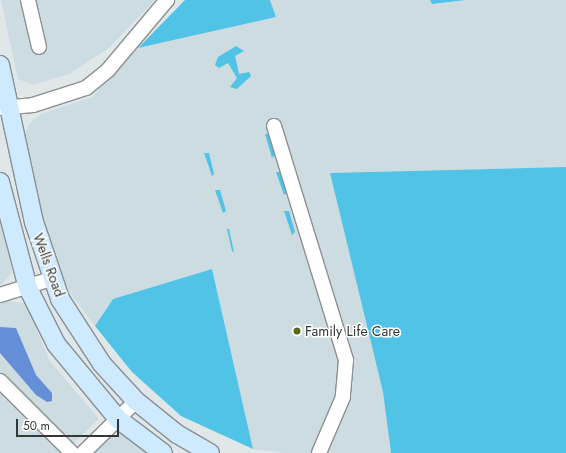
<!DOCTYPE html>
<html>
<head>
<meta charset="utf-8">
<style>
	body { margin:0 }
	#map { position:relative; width:566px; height:453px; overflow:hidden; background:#e0e7e9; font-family:Jost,sans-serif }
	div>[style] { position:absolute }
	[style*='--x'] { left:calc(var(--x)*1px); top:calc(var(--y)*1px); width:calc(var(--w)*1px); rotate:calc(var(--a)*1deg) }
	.built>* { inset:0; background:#cddce1 }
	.green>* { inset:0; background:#51c3e6 }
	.water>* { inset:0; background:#648fd8 }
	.roads { filter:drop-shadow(1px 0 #8a8f91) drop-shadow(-1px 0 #8a8f91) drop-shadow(0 1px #8a8f91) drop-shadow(0 -1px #8a8f91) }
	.minor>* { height:14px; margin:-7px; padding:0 7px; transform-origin:7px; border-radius:7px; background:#fff }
	.major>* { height:18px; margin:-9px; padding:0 9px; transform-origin:9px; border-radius:9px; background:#ceeaff }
	.dots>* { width:11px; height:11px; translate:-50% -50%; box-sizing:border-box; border:2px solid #fff; border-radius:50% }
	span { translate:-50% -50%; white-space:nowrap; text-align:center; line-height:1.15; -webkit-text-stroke:3px #fff; paint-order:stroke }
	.street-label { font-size:14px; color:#343737 }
	.poi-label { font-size:14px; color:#343737 }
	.left { translate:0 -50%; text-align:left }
	.scale { position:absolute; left:16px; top:419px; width:103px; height:18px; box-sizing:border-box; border:2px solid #343737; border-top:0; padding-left:5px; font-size:12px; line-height:14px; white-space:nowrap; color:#343737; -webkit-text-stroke:3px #fff; paint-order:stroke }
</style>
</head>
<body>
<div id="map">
	<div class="built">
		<div style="clip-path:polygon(1px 0,155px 0,109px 48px,69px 74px,33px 85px,18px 79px)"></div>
		<div style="clip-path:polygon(270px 0,430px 0,432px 4px,466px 0,566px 0,566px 167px,330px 173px,383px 392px,391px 453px,285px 453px,253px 449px,212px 269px,113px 299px,95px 326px,67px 289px,45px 240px,24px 136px,30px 123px,41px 114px,92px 97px,138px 48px,276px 17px)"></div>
		<div style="clip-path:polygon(0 218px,12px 272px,0 287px)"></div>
		<div style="clip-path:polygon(0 300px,23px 303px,29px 310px,49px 360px,99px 419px,63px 453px,0 453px)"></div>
		<div style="clip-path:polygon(122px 434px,150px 453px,95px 453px,112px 435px)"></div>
	</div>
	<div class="green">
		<div style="clip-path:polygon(185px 0,270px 0,276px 17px,138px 48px)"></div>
		<div style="clip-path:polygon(430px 0,466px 0,432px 4px)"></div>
		<div style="clip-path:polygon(236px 46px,244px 51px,235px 56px,239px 74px,249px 72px,251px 76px,237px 89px,230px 87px,237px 78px,228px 63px,219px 68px,215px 65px,218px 57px)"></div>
		<div style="clip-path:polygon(265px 134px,269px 134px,275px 155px,272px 158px)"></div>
		<div style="clip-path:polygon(204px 153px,209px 153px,214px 174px,212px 176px)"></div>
		<div style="clip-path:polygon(566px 167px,566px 453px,391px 453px,383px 392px,330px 173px)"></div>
		<div style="clip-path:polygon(276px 172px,281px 172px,287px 193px,284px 195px)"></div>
		<div style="clip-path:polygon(215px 190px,220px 190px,226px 211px,223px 213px)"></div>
		<div style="clip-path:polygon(284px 211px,289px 211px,295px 232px,292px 235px)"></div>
		<div style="clip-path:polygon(227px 229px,229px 229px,234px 252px,232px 251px)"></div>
		<div style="clip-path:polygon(212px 269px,253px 449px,181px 416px,132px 372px,95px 326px,113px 299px)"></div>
	</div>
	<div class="water">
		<div style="clip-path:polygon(0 327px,16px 328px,36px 375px,52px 393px,52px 401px,47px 402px,36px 395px,0 353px)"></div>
	</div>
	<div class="roads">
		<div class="minor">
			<div style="--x:28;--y:0;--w:48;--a:76.8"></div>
			<div style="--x:0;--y:108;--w:33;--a:-5"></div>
			<div style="--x:33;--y:105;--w:56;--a:-17.8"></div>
			<div style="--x:86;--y:88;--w:28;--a:-39"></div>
			<div style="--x:108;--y:70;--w:92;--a:-49.9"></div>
			<div style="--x:274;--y:126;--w:245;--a:72.9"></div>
			<div style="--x:346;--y:360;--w:37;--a:95"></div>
			<div style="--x:343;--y:397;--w:61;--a:113.2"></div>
			<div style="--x:0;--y:295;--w:53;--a:-17.4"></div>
			<div style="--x:0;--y:381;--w:102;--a:45"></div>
			<div style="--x:83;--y:453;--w:74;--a:-44.5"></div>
		</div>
		<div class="major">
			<div style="--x:0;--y:65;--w:161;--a:77.8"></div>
			<div style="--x:34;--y:222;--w:81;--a:71.3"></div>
			<div style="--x:60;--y:299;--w:77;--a:57.1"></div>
			<div style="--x:102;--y:364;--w:50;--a:47.4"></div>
			<div style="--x:136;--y:401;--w:53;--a:38.8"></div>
			<div style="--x:177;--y:434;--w:38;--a:30"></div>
			<div style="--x:0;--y:182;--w:110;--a:75.2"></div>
			<div style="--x:28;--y:288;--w:63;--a:63.4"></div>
			<div style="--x:56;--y:344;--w:97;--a:50.4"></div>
			<div style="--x:118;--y:419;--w:56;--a:37.1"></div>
		</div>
	</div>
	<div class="dots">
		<div style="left:297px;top:331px;background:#556b1a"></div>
	</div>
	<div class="street-label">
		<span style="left:49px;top:265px;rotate:70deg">Wells Road</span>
	</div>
	<div class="poi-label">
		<span class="left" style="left:305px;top:331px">Family Life Care</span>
	</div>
	<div class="scale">50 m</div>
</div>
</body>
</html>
